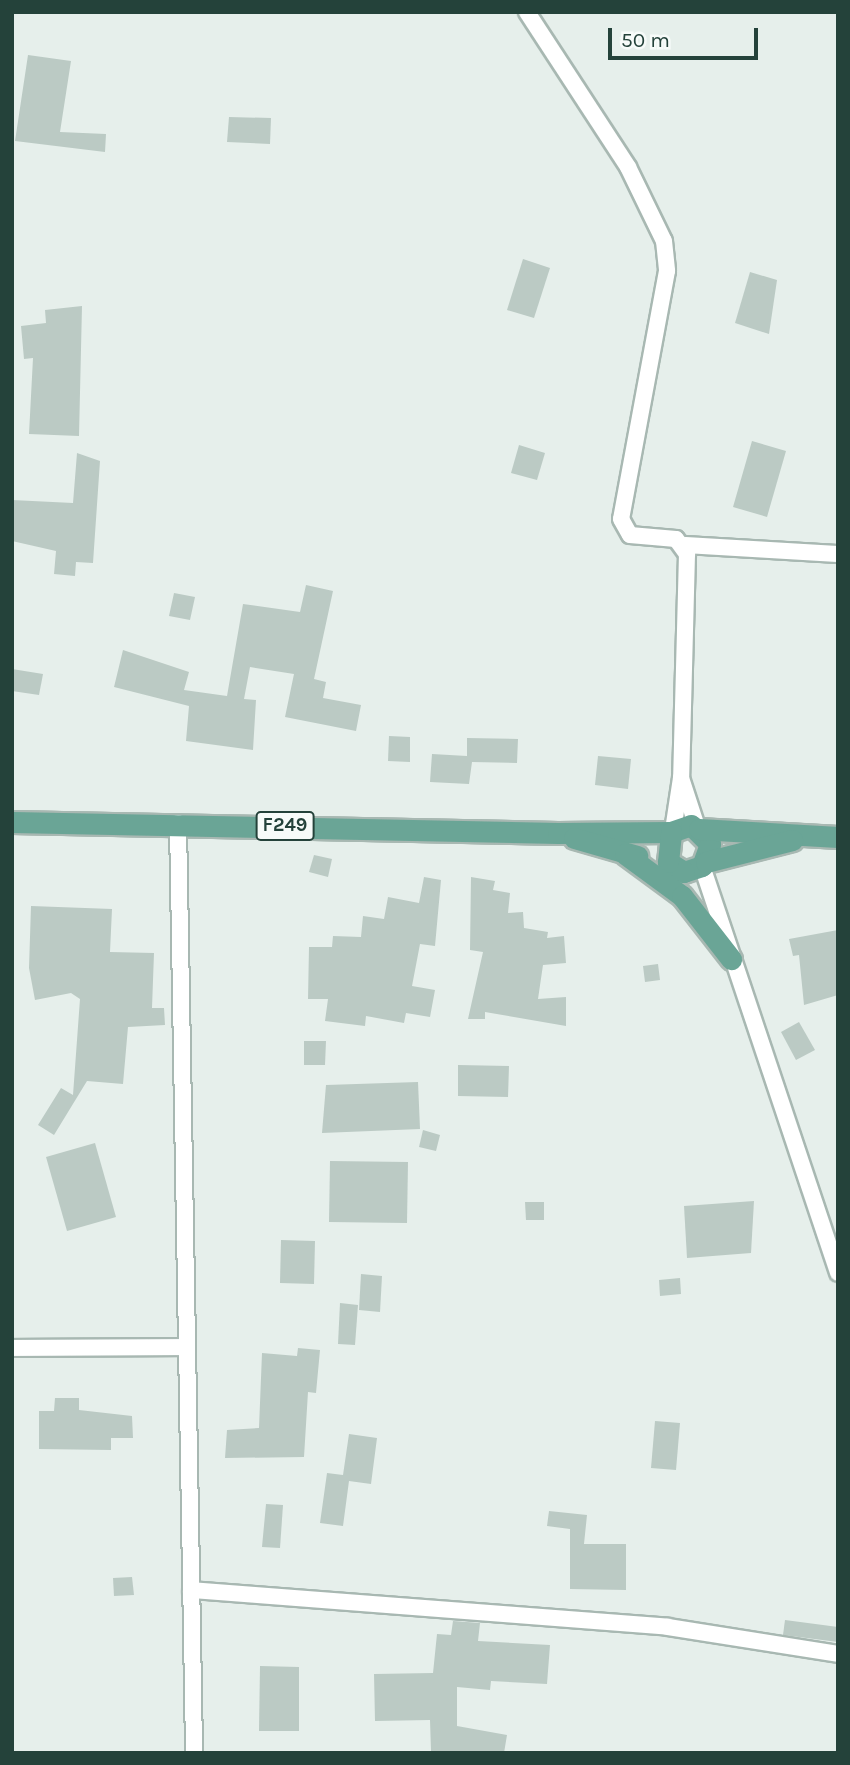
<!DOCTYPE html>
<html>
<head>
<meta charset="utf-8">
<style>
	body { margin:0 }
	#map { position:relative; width:850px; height:1765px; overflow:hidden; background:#e6efeb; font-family:Karla,sans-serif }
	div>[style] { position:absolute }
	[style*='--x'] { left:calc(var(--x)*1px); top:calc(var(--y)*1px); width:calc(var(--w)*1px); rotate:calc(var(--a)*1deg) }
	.building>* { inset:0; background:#bbcac4 }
	.roads { filter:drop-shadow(2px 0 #a8b8b2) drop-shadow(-2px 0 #a8b8b2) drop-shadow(0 2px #a8b8b2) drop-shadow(0 -2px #a8b8b2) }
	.street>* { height:16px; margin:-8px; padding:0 8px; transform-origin:8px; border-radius:8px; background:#fff }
	.primary>* { height:21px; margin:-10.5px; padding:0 10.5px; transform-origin:10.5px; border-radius:10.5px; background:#6aa596 }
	span { translate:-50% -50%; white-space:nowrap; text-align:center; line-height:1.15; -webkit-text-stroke:7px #f7fbf9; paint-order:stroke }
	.shield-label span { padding:2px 5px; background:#f7fbf9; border:2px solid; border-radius:5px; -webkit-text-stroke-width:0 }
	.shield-label { font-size:19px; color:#24423a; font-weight:700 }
	.frame { position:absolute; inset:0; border:14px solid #24423a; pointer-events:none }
	.scale { position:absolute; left:608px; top:28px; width:150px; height:32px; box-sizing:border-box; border:4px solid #24423a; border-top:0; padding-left:9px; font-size:21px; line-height:24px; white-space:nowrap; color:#24423a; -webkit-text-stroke:5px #f7fbf9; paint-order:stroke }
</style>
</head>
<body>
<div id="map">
	<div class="building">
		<div style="clip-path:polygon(28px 55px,71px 61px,60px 132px,106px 134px,105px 152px,15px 141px)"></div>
		<div style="clip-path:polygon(229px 117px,271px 118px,270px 144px,227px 142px)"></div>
		<div style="clip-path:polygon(523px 259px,550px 268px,534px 318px,507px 310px)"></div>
		<div style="clip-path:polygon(750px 272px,777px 280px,769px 334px,735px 323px)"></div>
		<div style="clip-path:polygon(82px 306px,79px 436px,29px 434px,33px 358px,24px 359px,21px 326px,46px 323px,45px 310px)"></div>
		<div style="clip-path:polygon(752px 441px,786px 451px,767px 517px,733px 507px)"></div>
		<div style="clip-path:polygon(519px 445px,545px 453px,537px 480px,511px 473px)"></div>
		<div style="clip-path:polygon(77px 453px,100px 461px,93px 563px,76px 562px,75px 576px,54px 574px,56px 551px,12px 541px,12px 500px,73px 503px)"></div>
		<div style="clip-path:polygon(306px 585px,333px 591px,314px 679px,326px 682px,323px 698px,361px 705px,356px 731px,285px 717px,294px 674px,250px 667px,244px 699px,256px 700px,253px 750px,186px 741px,189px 706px,114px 687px,123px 650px,189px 672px,184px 690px,227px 696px,243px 604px,300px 612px)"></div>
		<div style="clip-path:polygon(174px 593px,195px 597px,190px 620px,169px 616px)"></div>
		<div style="clip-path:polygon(12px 669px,43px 674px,39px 695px,12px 691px)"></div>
		<div style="clip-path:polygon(389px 736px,410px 737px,410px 762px,388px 761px)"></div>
		<div style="clip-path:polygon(467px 738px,518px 739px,517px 763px,472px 762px,469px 784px,430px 782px,432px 754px,467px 756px)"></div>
		<div style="clip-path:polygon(598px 756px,631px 759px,628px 789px,595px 785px)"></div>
		<div style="clip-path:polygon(314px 855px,332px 859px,328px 877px,309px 872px)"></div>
		<div style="clip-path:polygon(424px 877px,441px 880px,435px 946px,420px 944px,412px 986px,435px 990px,430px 1017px,406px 1013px,404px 1023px,366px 1016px,365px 1026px,325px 1021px,328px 999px,308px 999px,309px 947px,332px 947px,333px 936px,361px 937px,363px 916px,384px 919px,388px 897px,419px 903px)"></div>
		<div style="clip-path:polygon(471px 877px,495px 881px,493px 890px,510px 893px,508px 913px,523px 912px,524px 928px,548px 932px,547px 938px,564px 936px,566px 963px,543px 965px,538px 999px,566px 997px,566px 1026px,485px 1012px,485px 1019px,468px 1019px,483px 952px,470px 950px)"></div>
		<div style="clip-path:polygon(31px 906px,112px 909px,110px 952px,154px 953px,152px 1008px,164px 1008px,165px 1025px,128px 1027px,123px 1084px,87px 1081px,54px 1135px,38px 1125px,61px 1088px,73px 1095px,80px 999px,71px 993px,35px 1000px,29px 968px)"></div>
		<div style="clip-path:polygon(838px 930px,838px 995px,804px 1005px,799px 955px,793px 956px,789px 939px)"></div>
		<div style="clip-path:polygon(658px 964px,660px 980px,645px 982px,643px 966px)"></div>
		<div style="clip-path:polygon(799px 1022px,815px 1050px,796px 1060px,781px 1032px)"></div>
		<div style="clip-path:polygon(304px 1041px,326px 1041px,325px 1065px,304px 1065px)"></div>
		<div style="clip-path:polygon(458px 1065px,509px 1066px,508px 1097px,458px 1096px)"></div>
		<div style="clip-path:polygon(418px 1082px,420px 1129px,322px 1133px,326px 1085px)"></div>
		<div style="clip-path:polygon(423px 1130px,440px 1135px,436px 1151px,419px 1147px)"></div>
		<div style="clip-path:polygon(95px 1143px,116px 1217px,67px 1231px,46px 1157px)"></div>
		<div style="clip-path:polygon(330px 1161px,408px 1162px,407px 1223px,329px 1222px)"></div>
		<div style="clip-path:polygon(754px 1201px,751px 1253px,687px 1258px,684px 1206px)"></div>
		<div style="clip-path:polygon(525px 1202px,544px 1202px,544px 1220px,526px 1220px)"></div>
		<div style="clip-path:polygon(281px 1240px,315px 1241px,314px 1284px,280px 1283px)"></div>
		<div style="clip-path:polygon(361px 1274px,382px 1276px,380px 1312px,359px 1310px)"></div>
		<div style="clip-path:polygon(680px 1278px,681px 1294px,660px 1296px,659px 1280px)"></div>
		<div style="clip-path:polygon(340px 1303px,358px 1305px,355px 1345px,338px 1344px)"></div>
		<div style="clip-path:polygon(298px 1348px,320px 1350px,316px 1393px,308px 1392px,304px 1457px,225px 1458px,227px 1430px,259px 1428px,262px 1353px,297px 1356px)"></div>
		<div style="clip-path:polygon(55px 1398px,79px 1398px,79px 1410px,132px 1416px,133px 1438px,111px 1438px,111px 1450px,39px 1449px,39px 1411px,54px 1411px)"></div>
		<div style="clip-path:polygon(655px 1421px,680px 1423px,676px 1470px,651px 1468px)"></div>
		<div style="clip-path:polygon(349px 1434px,377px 1438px,371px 1484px,349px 1481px,343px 1526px,320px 1523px,327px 1473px,343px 1475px)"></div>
		<div style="clip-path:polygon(266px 1504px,283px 1505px,280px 1548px,262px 1547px)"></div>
		<div style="clip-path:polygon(549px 1511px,587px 1515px,584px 1544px,626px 1544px,626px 1590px,570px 1589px,570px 1529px,547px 1526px)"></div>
		<div style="clip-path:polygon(132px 1577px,134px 1595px,114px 1596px,113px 1578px)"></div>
		<div style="clip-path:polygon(785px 1620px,838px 1627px,838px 1642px,783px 1635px)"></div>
		<div style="clip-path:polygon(453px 1621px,480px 1623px,478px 1641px,550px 1645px,547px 1684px,491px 1681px,490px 1690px,457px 1687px,457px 1726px,507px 1735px,504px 1753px,431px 1751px,430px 1720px,375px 1721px,374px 1674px,433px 1673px,437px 1634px,451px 1635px)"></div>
		<div style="clip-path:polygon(260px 1666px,299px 1667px,299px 1731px,259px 1731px)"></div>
	</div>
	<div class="roads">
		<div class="street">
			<div style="--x:527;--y:12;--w:185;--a:56.9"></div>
			<div style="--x:628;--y:167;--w:82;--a:64.1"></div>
			<div style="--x:664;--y:241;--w:30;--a:84"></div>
			<div style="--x:667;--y:271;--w:252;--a:100.5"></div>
			<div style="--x:621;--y:519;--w:18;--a:61"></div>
			<div style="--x:630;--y:535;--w:46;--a:5"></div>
			<div style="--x:676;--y:539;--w:19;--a:54"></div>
			<div style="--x:687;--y:554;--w:224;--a:91.5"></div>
			<div style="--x:681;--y:778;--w:53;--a:98.7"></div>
			<div style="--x:685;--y:545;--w:153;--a:3.4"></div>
			<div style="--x:681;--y:778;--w:52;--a:71.9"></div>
			<div style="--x:178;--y:823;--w:930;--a:89.01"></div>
			<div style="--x:702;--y:866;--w:429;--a:71.5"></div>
			<div style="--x:12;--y:1348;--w:175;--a:-0.3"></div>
			<div style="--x:191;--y:1590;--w:478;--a:4.4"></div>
			<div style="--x:668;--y:1627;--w:172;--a:9"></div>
		</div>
		<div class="primary">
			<div style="--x:12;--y:822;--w:546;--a:1.15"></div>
			<div style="--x:558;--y:833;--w:113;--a:-0.5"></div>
			<div style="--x:671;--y:832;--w:21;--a:-19"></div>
			<div style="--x:691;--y:825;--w:27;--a:45"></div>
			<div style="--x:710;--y:844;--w:23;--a:110"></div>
			<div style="--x:702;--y:866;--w:19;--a:162"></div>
			<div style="--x:684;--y:872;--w:19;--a:-148"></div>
			<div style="--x:668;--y:862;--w:30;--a:-84"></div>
			<div style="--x:699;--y:829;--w:139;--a:3.3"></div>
			<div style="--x:574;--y:838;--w:66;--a:15.9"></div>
			<div style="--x:625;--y:854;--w:71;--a:36.4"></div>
			<div style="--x:682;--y:896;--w:80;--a:52.1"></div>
			<div style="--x:706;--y:862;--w:89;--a:-14.3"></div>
		</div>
	</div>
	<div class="shield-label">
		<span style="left:285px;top:826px">F249</span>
	</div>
	<div class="frame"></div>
	<div class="scale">50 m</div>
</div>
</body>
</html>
